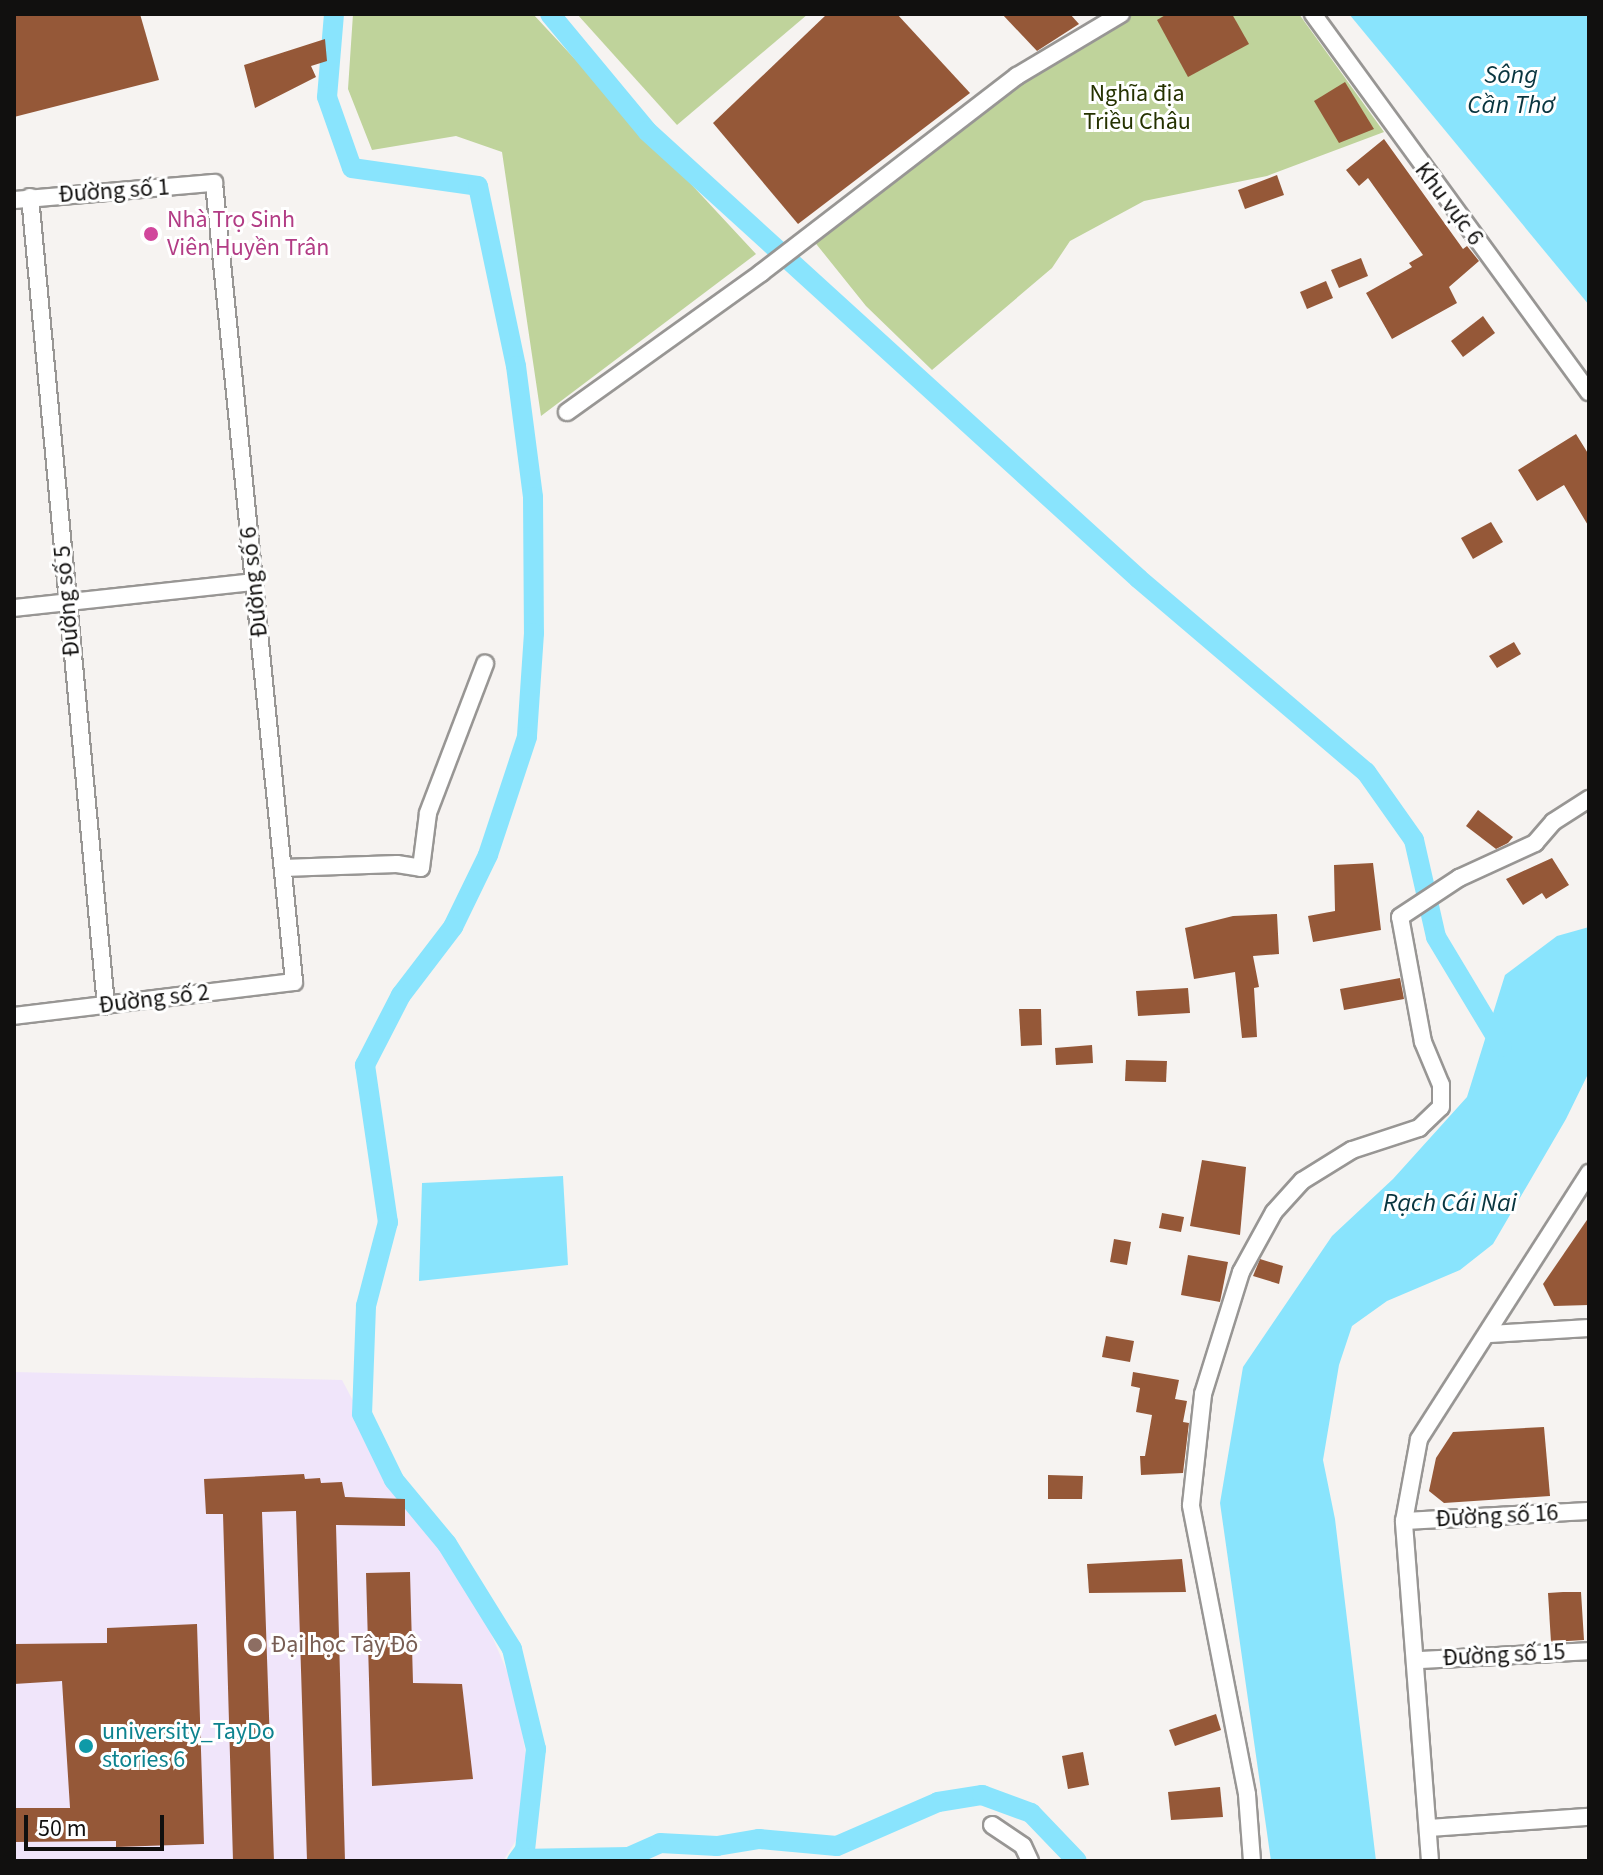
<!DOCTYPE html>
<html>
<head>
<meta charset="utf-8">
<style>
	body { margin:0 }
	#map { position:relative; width:1603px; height:1875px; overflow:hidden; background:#f6f3f1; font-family:"Source Sans 3",sans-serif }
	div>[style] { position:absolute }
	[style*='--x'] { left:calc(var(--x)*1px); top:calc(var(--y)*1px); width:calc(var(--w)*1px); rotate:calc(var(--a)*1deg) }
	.education>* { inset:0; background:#f0e5fa }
	.green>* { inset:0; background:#bfd39b }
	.water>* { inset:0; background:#89e4fd }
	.canal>* { height:20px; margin:-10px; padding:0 10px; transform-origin:10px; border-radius:10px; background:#89e4fd }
	.building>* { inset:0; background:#955838 }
	.roads { filter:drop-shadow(2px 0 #989694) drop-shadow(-2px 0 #989694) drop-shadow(0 2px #989694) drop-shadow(0 -2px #989694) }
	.street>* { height:16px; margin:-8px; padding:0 8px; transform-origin:8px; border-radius:8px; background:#fff }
	.dots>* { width:22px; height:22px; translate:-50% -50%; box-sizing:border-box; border:4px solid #fff; border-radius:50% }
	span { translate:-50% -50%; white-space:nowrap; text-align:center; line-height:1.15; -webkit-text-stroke:6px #fff; paint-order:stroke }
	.park-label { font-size:24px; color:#253200 }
	.street-label { font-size:24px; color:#11100f }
	.hotel-label { font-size:24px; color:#b23c85 }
	.left { translate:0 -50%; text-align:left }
	.education-label { font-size:24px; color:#785e54 }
	.culture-label { font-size:24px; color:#0d838f }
	.water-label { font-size:26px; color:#08353f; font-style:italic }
	.frame { position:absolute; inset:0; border:16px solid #11100f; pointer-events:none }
	.scale { position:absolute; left:24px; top:1815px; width:140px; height:36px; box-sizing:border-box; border:4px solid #11100f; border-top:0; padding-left:10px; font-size:24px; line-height:28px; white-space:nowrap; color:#11100f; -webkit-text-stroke:6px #fff; paint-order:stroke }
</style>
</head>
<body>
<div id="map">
	<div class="education">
		<div style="clip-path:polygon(14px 1372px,342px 1380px,409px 1506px,477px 1601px,515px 1690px,527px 1762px,520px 1834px,503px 1861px,14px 1861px)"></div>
	</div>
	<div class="green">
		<div style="clip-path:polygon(353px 14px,533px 14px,756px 254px,541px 416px,502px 152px,456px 136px,372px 150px,348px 89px)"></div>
		<div style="clip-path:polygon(577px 14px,808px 14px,677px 125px)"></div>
		<div style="clip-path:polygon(1108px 14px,1299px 14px,1384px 132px,1267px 176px,1144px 201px,1070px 241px,1052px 268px,932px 370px,866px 306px,805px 230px)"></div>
	</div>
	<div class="water">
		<div style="clip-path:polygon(1349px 14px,1589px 14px,1589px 305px)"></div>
		<div style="clip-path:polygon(1589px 927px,1589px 1072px,1566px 1119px,1493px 1244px,1460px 1270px,1387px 1301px,1352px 1326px,1339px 1365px,1323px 1460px,1335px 1519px,1376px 1861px,1271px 1861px,1220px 1503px,1243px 1367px,1332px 1236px,1393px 1179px,1467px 1097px,1505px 975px,1557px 936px)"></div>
		<div style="clip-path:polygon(563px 1176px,568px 1265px,419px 1281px,422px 1183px)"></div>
	</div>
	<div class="canal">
		<div style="--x:334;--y:14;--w:83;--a:94.8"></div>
		<div style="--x:327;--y:97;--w:75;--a:70.6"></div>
		<div style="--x:352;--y:168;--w:127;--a:8.1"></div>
		<div style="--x:478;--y:186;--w:184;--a:78.1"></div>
		<div style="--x:516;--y:366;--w:132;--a:82.6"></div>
		<div style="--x:533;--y:497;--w:136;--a:89.6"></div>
		<div style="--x:534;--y:633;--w:104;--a:93.9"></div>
		<div style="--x:527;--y:737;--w:124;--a:108.3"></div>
		<div style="--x:488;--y:855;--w:80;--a:115.9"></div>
		<div style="--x:453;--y:927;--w:86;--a:127.4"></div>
		<div style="--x:401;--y:995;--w:79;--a:117.2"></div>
		<div style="--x:365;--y:1065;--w:159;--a:81.7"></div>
		<div style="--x:388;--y:1222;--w:87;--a:104.7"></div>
		<div style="--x:366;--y:1306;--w:108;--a:92.1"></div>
		<div style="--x:362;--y:1414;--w:73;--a:64.1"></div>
		<div style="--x:394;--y:1480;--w:83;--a:50.4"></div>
		<div style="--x:447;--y:1544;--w:123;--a:58.2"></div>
		<div style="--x:512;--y:1649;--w:103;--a:76.5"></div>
		<div style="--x:536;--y:1749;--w:102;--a:96.2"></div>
		<div style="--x:525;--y:1850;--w:14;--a:126"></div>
		<div style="--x:550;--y:14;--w:152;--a:50.3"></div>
		<div style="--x:647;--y:131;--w:665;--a:42.32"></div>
		<div style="--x:1139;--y:579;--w:298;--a:40.4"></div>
		<div style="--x:1366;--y:772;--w:83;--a:54.8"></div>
		<div style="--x:1414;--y:840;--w:99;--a:77.2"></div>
		<div style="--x:1436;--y:937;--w:128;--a:59"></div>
		<div style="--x:519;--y:1859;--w:110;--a:-1"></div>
		<div style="--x:629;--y:1857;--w:34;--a:-24"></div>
		<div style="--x:660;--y:1843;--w:57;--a:3"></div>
		<div style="--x:717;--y:1846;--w:43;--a:-9.5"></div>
		<div style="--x:759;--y:1839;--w:78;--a:5.1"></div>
		<div style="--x:837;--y:1846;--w:110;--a:-23.5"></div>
		<div style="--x:938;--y:1802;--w:45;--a:-9"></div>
		<div style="--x:982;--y:1795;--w:52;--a:20.2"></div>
		<div style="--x:1031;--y:1813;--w:66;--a:46.2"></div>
	</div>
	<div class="building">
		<div style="clip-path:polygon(14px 14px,140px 14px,159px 80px,14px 117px)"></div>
		<div style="clip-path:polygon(827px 14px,897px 14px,970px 93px,798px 224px,713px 123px)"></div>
		<div style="clip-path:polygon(1002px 14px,1070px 14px,1079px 24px,1037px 51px)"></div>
		<div style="clip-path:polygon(1167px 14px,1232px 14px,1249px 44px,1188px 77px,1157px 20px)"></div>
		<div style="clip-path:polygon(325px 39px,327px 61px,311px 66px,316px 77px,255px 108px,244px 65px)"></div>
		<div style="clip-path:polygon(1345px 82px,1374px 129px,1339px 143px,1314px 101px)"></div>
		<div style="clip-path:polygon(1384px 139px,1463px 249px,1467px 246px,1479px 261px,1449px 287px,1457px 303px,1392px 339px,1366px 293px,1412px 267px,1409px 263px,1423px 255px,1368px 178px,1359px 186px,1346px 170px)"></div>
		<div style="clip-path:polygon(1277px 175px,1284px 195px,1245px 209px,1238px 190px)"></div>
		<div style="clip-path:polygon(1361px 258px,1368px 276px,1339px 288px,1331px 270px)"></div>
		<div style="clip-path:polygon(1326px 281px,1333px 298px,1307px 309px,1300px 292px)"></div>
		<div style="clip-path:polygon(1483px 316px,1495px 333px,1463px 357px,1451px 341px)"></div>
		<div style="clip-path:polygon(1576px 434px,1589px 455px,1589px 527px,1564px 485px,1537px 501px,1518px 470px)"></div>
		<div style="clip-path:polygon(1491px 522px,1503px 542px,1473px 559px,1461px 538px)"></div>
		<div style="clip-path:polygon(1514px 642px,1521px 654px,1497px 668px,1489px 656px)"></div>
		<div style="clip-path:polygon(1478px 810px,1513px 837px,1508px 843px,1496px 849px,1466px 826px)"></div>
		<div style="clip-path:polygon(1552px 858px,1569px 885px,1546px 899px,1542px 893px,1523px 905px,1506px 879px)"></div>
		<div style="clip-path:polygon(1373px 863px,1381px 930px,1313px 942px,1308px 916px,1335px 911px,1334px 865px)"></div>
		<div style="clip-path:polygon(1277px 914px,1279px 954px,1253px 956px,1259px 987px,1254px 988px,1257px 1037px,1242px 1038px,1235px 972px,1194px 979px,1185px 928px,1233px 916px)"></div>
		<div style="clip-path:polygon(1400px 978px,1404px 999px,1344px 1010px,1340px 989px)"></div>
		<div style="clip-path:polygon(1188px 988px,1190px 1013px,1138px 1016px,1136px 991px)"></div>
		<div style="clip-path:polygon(1019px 1009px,1041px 1009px,1042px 1045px,1021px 1046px)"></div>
		<div style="clip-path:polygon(1092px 1045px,1093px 1063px,1056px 1065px,1055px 1048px)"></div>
		<div style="clip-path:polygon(1126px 1060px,1167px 1061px,1166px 1082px,1125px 1081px)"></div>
		<div style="clip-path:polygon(1202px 1160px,1246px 1167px,1240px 1235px,1190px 1226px)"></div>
		<div style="clip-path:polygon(1162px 1213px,1184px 1217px,1181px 1232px,1159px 1228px)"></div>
		<div style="clip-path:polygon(1589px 1217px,1589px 1305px,1554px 1306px,1543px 1284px)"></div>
		<div style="clip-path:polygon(1114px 1239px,1131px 1242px,1127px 1265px,1110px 1262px)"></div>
		<div style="clip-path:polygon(1188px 1255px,1228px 1262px,1220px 1302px,1181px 1295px)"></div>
		<div style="clip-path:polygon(1260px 1259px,1283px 1266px,1279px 1284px,1253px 1276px)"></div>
		<div style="clip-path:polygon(1106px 1336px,1134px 1341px,1130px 1362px,1102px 1357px)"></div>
		<div style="clip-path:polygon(1133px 1372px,1179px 1380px,1175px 1399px,1187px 1401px,1183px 1422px,1189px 1423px,1183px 1473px,1141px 1475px,1140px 1456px,1145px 1456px,1152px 1415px,1136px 1412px,1140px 1388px,1131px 1386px)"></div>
		<div style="clip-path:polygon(1544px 1427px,1550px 1496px,1444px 1503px,1429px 1491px,1436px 1458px,1453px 1432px)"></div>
		<div style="clip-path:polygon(304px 1474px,305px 1479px,320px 1478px,321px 1483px,342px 1482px,345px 1497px,405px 1499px,405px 1526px,336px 1525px,345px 1861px,307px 1861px,296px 1511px,262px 1512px,274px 1861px,233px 1861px,223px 1514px,206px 1514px,204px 1479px)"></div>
		<div style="clip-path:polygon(1048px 1475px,1083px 1476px,1082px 1499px,1048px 1499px)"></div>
		<div style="clip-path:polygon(1182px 1559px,1186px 1592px,1089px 1593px,1087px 1564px)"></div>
		<div style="clip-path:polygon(410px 1572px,413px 1683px,462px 1684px,473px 1779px,372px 1786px,366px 1573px)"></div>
		<div style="clip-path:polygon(1563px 1592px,1581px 1592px,1584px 1640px,1551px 1642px,1548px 1593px)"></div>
		<div style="clip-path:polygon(197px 1624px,204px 1844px,116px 1847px,116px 1841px,14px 1842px,14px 1808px,70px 1808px,62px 1681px,14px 1684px,14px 1644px,107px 1643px,107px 1628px)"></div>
		<div style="clip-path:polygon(1216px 1714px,1221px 1730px,1175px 1746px,1169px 1730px)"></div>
		<div style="clip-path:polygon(1083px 1752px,1089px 1785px,1068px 1789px,1062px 1756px)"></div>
		<div style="clip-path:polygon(1220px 1787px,1223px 1817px,1171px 1820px,1168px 1792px)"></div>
	</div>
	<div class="roads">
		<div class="street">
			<div style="--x:1313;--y:14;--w:468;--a:53.9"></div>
			<div style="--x:30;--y:197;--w:812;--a:84.63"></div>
			<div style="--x:14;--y:200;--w:201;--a:-4.9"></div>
			<div style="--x:214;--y:183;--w:803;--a:84.28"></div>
			<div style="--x:294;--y:982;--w:282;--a:173.1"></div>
			<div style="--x:567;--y:412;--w:239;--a:-35.6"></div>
			<div style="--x:761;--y:273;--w:323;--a:-37.6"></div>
			<div style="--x:1017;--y:76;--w:121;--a:-30.8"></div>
			<div style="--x:14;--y:608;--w:241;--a:-6.2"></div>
			<div style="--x:283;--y:868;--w:114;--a:-2"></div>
			<div style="--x:397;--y:864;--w:24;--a:9"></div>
			<div style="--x:421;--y:868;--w:55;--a:-82.7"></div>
			<div style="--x:428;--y:813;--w:160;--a:-69.1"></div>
			<div style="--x:1490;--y:1334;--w:99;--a:-3.5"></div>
			<div style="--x:1404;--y:1521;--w:185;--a:-3.1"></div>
			<div style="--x:1419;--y:1660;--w:170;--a:-3"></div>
			<div style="--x:992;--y:1825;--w:37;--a:34"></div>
			<div style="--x:1023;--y:1846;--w:17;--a:65"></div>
			<div style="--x:1430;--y:1828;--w:159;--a:-4"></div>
			<div style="--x:1252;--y:1861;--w:67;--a:-94.3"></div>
			<div style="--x:1247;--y:1794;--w:294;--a:-101"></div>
			<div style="--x:1191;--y:1505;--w:112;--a:-83.8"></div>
			<div style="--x:1203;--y:1394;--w:128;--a:-72.7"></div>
			<div style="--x:1241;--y:1272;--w:68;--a:-61.2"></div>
			<div style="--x:1274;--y:1212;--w:42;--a:-47.9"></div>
			<div style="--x:1302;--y:1181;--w:59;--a:-31.8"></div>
			<div style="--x:1352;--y:1150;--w:71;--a:-18.2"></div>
			<div style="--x:1419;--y:1128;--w:30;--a:-44"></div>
			<div style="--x:1441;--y:1107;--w:22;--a:-90"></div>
			<div style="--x:1441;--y:1085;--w:47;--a:-112.7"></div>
			<div style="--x:1423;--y:1042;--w:127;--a:-100.4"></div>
			<div style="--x:1400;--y:917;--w:71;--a:-33.5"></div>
			<div style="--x:1459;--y:878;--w:84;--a:-24.7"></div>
			<div style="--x:1535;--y:843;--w:28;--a:-49"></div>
			<div style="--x:1553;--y:822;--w:43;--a:-32.6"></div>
			<div style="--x:1430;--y:1861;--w:341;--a:-94.4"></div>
			<div style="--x:1404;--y:1521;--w:83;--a:-79.6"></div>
			<div style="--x:1419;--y:1439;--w:316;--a:-57.4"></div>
		</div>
	</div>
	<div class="dots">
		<div style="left:151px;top:234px;background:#d1479c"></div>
		<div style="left:255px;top:1645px;background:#8d6e63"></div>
		<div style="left:86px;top:1746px;background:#0f9aa8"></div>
	</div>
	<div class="park-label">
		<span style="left:1137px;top:108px">Nghĩa địa<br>Triều Châu</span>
	</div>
	<div class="street-label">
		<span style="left:114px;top:191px;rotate:-4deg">Đường số 1</span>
		<span style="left:1449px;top:204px;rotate:53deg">Khu vực 6</span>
		<span style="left:254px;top:582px;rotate:-96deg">Đường số 6</span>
		<span style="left:67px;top:601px;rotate:-95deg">Đường số 5</span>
		<span style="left:154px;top:999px;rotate:-7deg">Đường số 2</span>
		<span style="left:1497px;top:1516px;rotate:-3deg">Đường số 16</span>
		<span style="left:1504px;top:1655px;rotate:-3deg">Đường số 15</span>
	</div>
	<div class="hotel-label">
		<span class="left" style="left:167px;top:234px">Nhà Trọ Sinh<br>Viên Huyền Trân</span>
	</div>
	<div class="education-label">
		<span class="left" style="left:271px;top:1645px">Đại học Tây Đô</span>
	</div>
	<div class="culture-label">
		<span class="left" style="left:102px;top:1746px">university_TayDo<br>stories 6</span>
	</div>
	<div class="water-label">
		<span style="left:1511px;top:90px">Sông<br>Cần Thơ</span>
		<span style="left:1450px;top:1203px">Rạch Cái Nai</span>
	</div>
	<div class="frame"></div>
	<div class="scale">50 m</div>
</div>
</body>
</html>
